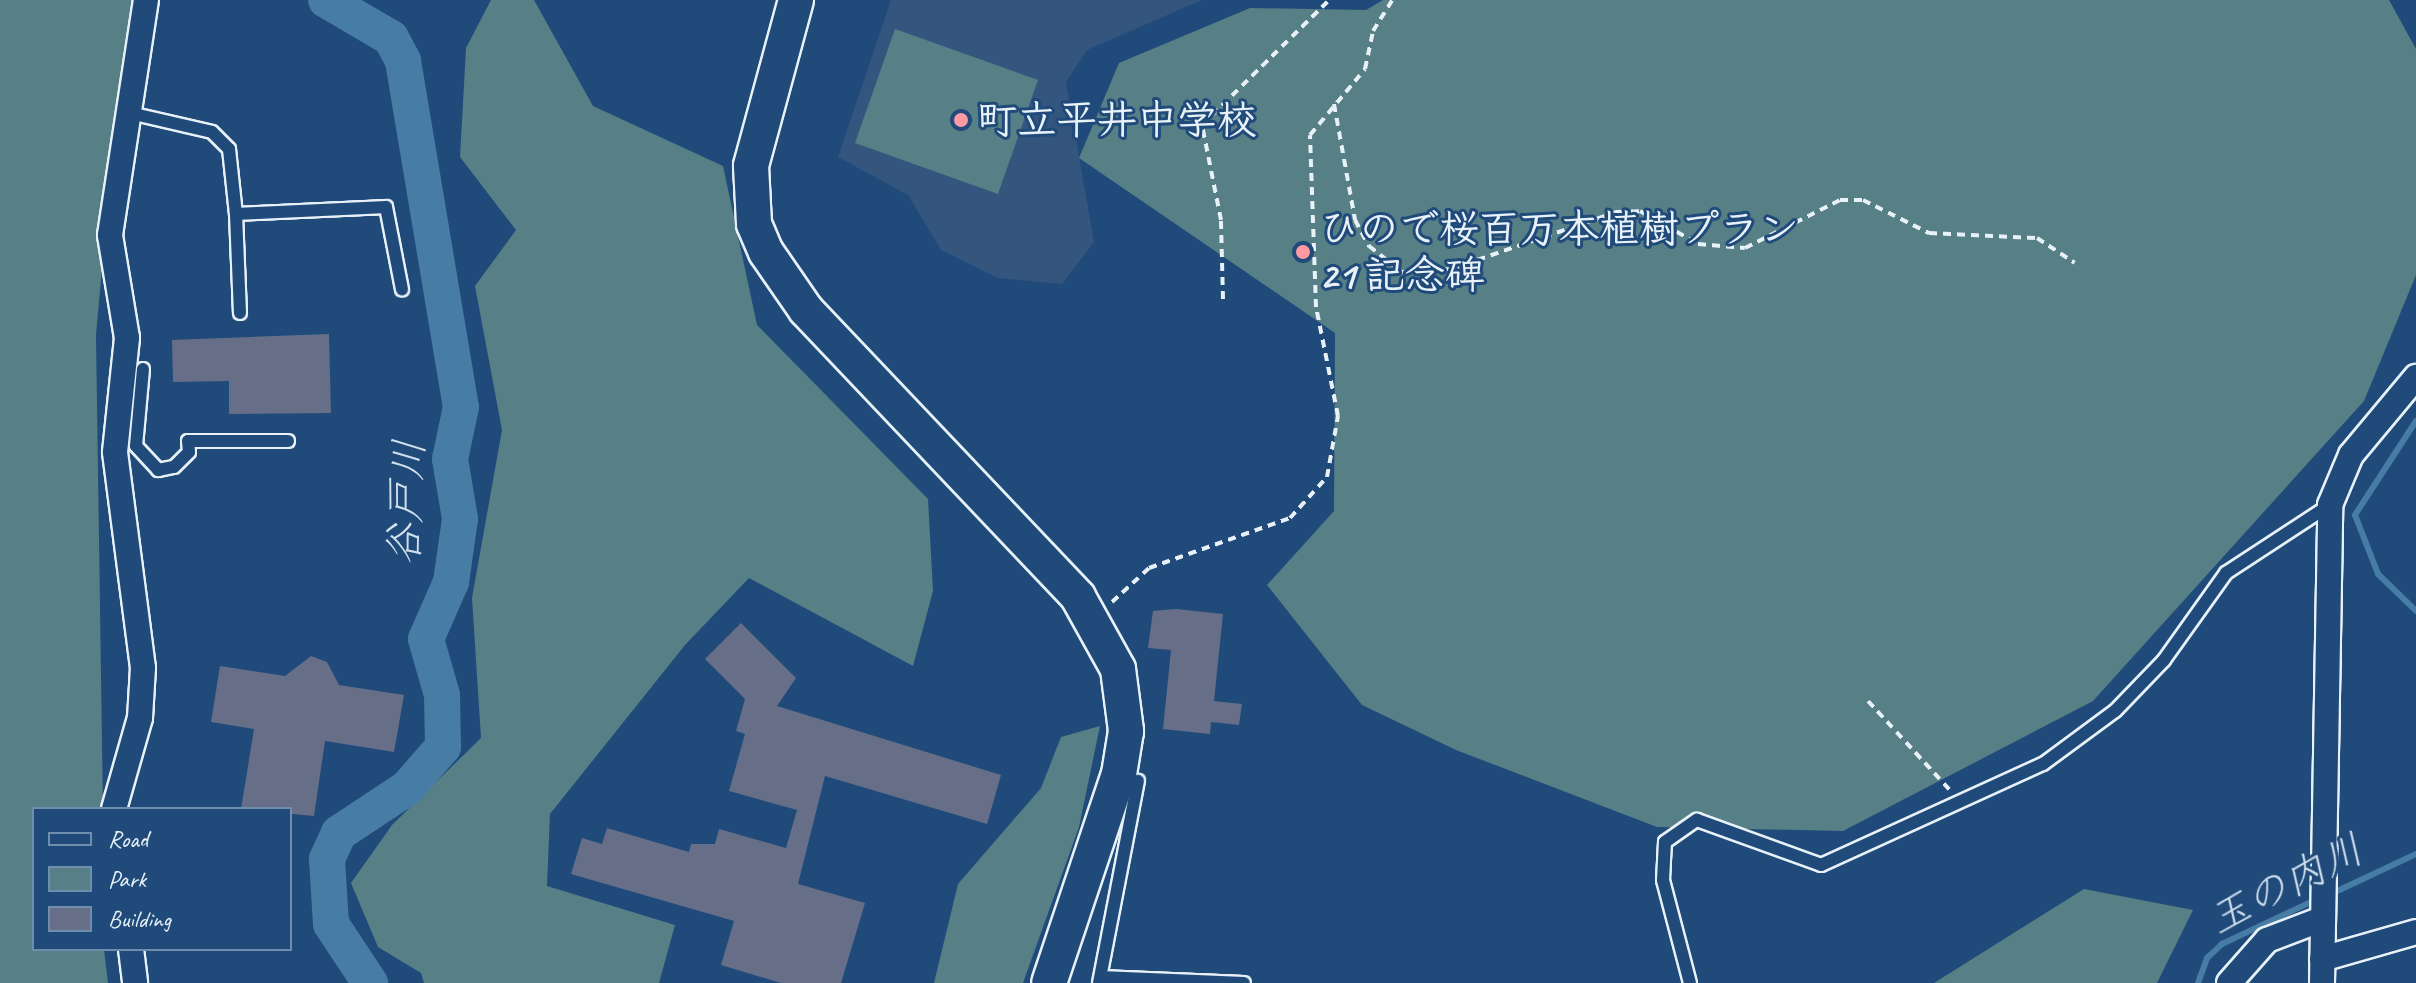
<!DOCTYPE html>
<html>
<head>
<meta charset="utf-8">
<style>
	body { margin:0 }
	#map { position:relative; width:2416px; height:983px; overflow:hidden; background:#1f4a7a; font-family:Caveat,"Klee One",sans-serif }
	div>[style] { position:absolute }
	[style*='--x'] { left:calc(var(--x)*1px); top:calc(var(--y)*1px); width:calc(var(--w)*1px); rotate:calc(var(--a)*1deg) }
	.built>* { inset:0; background:#34557e }
	.green>* { inset:0; background:#577f86 }
	.stream>* { height:6px; margin:-3px; padding:0 3px; transform-origin:3px; border-radius:3px; background:#477ca5 }
	.river>* { height:36px; margin:-18px; padding:0 18px; transform-origin:18px; border-radius:18px; background:#477ca5 }
	.building>* { inset:0; background:#666f87 }
	.path>* { height:4px; margin-top:-2px; transform-origin:0; background:repeating-linear-gradient(90deg,#e8f1f8 0 8px,transparent 0 14px) }
	.roads { filter:drop-shadow(2px 0 #e8f1f8) drop-shadow(-2px 0 #e8f1f8) drop-shadow(0 2px #e8f1f8) drop-shadow(0 -2px #e8f1f8) }
	.lane>* { height:12px; margin:-6px; padding:0 6px; transform-origin:6px; border-radius:6px; background:#1f4a7a }
	.street>* { height:24px; margin:-12px; padding:0 12px; transform-origin:12px; border-radius:12px; background:#1f4a7a }
	.secondary>* { height:34px; margin:-17px; padding:0 17px; transform-origin:17px; border-radius:17px; background:#1f4a7a }
	.dots>* { width:22px; height:22px; translate:-50% -50%; box-sizing:border-box; border:4px solid #1f4a7a; border-radius:50% }
	span { translate:-50% -50%; white-space:nowrap; text-align:center; line-height:1.15; -webkit-text-stroke:6px #1f4a7a; paint-order:stroke }
	.poi-label { font-size:40px; color:#e8f1f8; font-weight:700 }
	.left { translate:0 -50%; text-align:left }
	.water-label { font-size:42px; color:#d0dfec; font-style:italic }
	.legend { position:absolute; left:32px; top:807px; width:260px; height:144px; box-sizing:border-box; background:#1f4a7a; border:2px solid #6f8dac; margin:0; padding:10px 14px; list-style:none; font-size:24px; color:#e8f1f8 }
	.legend li { display:flex; align-items:center; gap:16px; height:40px }
	.legend b { width:40px; border:2px solid #6f8dac }
</style>
</head>
<body>
<div id="map">
	<div class="built">
		<div style="clip-path:polygon(891px 0,1202px 0,1087px 50px,1066px 82px,1094px 242px,1062px 284px,998px 278px,941px 250px,908px 195px,838px 157px)"></div>
	</div>
	<div class="green">
		<div style="clip-path:polygon(0 0,139px 0,112px 158px,96px 335px,103px 809px,34px 809px,34px 949px,104px 949px,108px 983px,0 983px)"></div>
		<div style="clip-path:polygon(491px 0,534px 0,593px 106px,723px 166px,757px 325px,928px 499px,933px 591px,913px 666px,749px 578px,685px 645px,550px 814px,547px 886px,675px 925px,659px 983px,424px 983px,421px 973px,378px 947px,351px 883px,392px 825px,481px 738px,472px 598px,502px 430px,475px 286px,516px 230px,460px 157px,466px 48px)"></div>
		<div style="clip-path:polygon(1383px 0,2389px 0,2416px 49px,2416px 275px,2364px 401px,2093px 701px,1843px 831px,1657px 827px,1456px 750px,1362px 705px,1267px 585px,1334px 511px,1335px 333px,1079px 158px,1119px 63px,1250px 8px,1366px 10px)"></div>
		<div style="clip-path:polygon(895px 29px,1038px 80px,998px 194px,855px 143px)"></div>
		<div style="clip-path:polygon(1100px 726px,1079px 827px,1023px 983px,934px 983px,958px 884px,1041px 788px,1061px 737px)"></div>
		<div style="clip-path:polygon(2084px 889px,2193px 910px,2157px 983px,1934px 983px)"></div>
	</div>
	<div class="stream">
		<div style="--x:2416;--y:421;--w:112;--a:123"></div>
		<div style="--x:2355;--y:515;--w:63;--a:68.7"></div>
		<div style="--x:2378;--y:574;--w:53;--a:44.2"></div>
		<div style="--x:2331;--y:894;--w:94;--a:-25.2"></div>
		<div style="--x:2198;--y:983;--w:27;--a:-70"></div>
		<div style="--x:2207;--y:958;--w:21;--a:-43"></div>
		<div style="--x:2222;--y:944;--w:105;--a:-25.3"></div>
	</div>
	<div class="river">
		<div style="--x:326;--y:0;--w:75;--a:30.3"></div>
		<div style="--x:391;--y:38;--w:26;--a:62"></div>
		<div style="--x:403;--y:61;--w:351;--a:80.5"></div>
		<div style="--x:461;--y:407;--w:53;--a:101.9"></div>
		<div style="--x:450;--y:459;--w:61;--a:80.5"></div>
		<div style="--x:460;--y:519;--w:64;--a:98.1"></div>
		<div style="--x:451;--y:582;--w:62;--a:113.7"></div>
		<div style="--x:426;--y:639;--w:58;--a:74.1"></div>
		<div style="--x:442;--y:695;--w:52;--a:88.9"></div>
		<div style="--x:443;--y:747;--w:55;--a:131.3"></div>
		<div style="--x:407;--y:788;--w:82;--a:146.5"></div>
		<div style="--x:339;--y:833;--w:29;--a:115"></div>
		<div style="--x:327;--y:859;--w:65;--a:86.5"></div>
		<div style="--x:331;--y:924;--w:71;--a:56.5"></div>
	</div>
	<div class="building">
		<div style="clip-path:polygon(329px 334px,331px 413px,229px 414px,229px 381px,173px 382px,172px 340px)"></div>
		<div style="clip-path:polygon(1176px 609px,1223px 614px,1214px 701px,1242px 704px,1239px 725px,1211px 722px,1210px 734px,1163px 729px,1171px 650px,1148px 648px,1153px 611px)"></div>
		<div style="clip-path:polygon(741px 623px,796px 678px,777px 706px,1001px 775px,987px 824px,825px 776px,798px 884px,865px 903px,841px 983px,781px 983px,721px 965px,734px 921px,571px 874px,582px 838px,602px 844px,607px 828px,689px 852px,691px 844px,715px 844px,719px 829px,786px 848px,797px 810px,729px 791px,745px 734px,736px 731px,745px 699px,705px 659px)"></div>
		<div style="clip-path:polygon(311px 656px,327px 662px,339px 685px,404px 695px,394px 752px,325px 741px,314px 816px,241px 809px,254px 729px,211px 722px,220px 666px,285px 676px)"></div>
	</div>
	<div class="path">
		<div style="--x:1334;--y:104;--w:118;--a:79.7"></div>
		<div style="--x:1355;--y:220;--w:30;--a:62"></div>
		<div style="--x:1369;--y:246;--w:42;--a:38.2"></div>
		<div style="--x:1402;--y:272;--w:49;--a:-3.5"></div>
		<div style="--x:1451;--y:269;--w:176;--a:-19"></div>
		<div style="--x:1617;--y:212;--w:23;--a:-2"></div>
		<div style="--x:1640;--y:211;--w:67;--a:29.6"></div>
		<div style="--x:1698;--y:244;--w:47;--a:4.9"></div>
		<div style="--x:1745;--y:248;--w:106;--a:-26.8"></div>
		<div style="--x:1840;--y:200;--w:23;--a:0"></div>
		<div style="--x:1863;--y:200;--w:74;--a:26.6"></div>
		<div style="--x:1929;--y:233;--w:108;--a:2.7"></div>
		<div style="--x:2037;--y:238;--w:45;--a:33.3"></div>
		<div style="--x:1223;--y:299;--w:79;--a:-91.5"></div>
		<div style="--x:1221;--y:220;--w:97;--a:-101.3"></div>
		<div style="--x:1202;--y:125;--w:178;--a:-44.5"></div>
		<div style="--x:1112;--y:602;--w:50;--a:-42.6"></div>
		<div style="--x:1149;--y:568;--w:150;--a:-19.5"></div>
		<div style="--x:1290;--y:518;--w:55;--a:-47.9"></div>
		<div style="--x:1327;--y:477;--w:62;--a:-79.8"></div>
		<div style="--x:1338;--y:416;--w:111;--a:-101.4"></div>
		<div style="--x:1316;--y:307;--w:172;--a:-92"></div>
		<div style="--x:1310;--y:135;--w:86;--a:-50.2"></div>
		<div style="--x:1365;--y:69;--w:39;--a:-78"></div>
		<div style="--x:1373;--y:31;--w:36;--a:-58"></div>
		<div style="--x:1868;--y:701;--w:120;--a:47.4"></div>
	</div>
	<div class="roads">
		<div class="lane">
			<div style="--x:130;--y:113;--w:84;--a:13"></div>
			<div style="--x:212;--y:132;--w:24;--a:45"></div>
			<div style="--x:229;--y:149;--w:65;--a:83.9"></div>
			<div style="--x:236;--y:214;--w:150;--a:-2.7"></div>
			<div style="--x:386;--y:207;--w:84;--a:79"></div>
			<div style="--x:236;--y:214;--w:99;--a:87.7"></div>
			<div style="--x:143;--y:369;--w:77;--a:95.2"></div>
			<div style="--x:136;--y:446;--w:33;--a:47"></div>
			<div style="--x:158;--y:470;--w:16;--a:-11"></div>
			<div style="--x:174;--y:467;--w:21;--a:-45"></div>
			<div style="--x:189;--y:452;--w:11;--a:-95"></div>
			<div style="--x:188;--y:441;--w:100;--a:0"></div>
			<div style="--x:1101;--y:977;--w:143;--a:2.4"></div>
			<div style="--x:1099;--y:983;--w:206;--a:-79.1"></div>
			<div style="--x:1690;--y:983;--w:106;--a:-104.7"></div>
			<div style="--x:1663;--y:880;--w:38;--a:-87"></div>
			<div style="--x:1665;--y:842;--w:39;--a:-35"></div>
			<div style="--x:1697;--y:820;--w:132;--a:19.9"></div>
			<div style="--x:1821;--y:865;--w:244;--a:-24.5"></div>
			<div style="--x:2043;--y:764;--w:89;--a:-36.4"></div>
			<div style="--x:2115;--y:711;--w:71;--a:-46.1"></div>
			<div style="--x:2164;--y:660;--w:107;--a:-54.5"></div>
			<div style="--x:2226;--y:573;--w:124;--a:-33.2"></div>
		</div>
		<div class="street">
			<div style="--x:114;--y:809;--w:95;--a:-74.1"></div>
			<div style="--x:140;--y:718;--w:50;--a:-86.6"></div>
			<div style="--x:143;--y:668;--w:218;--a:-97.4"></div>
			<div style="--x:115;--y:452;--w:115;--a:-84"></div>
			<div style="--x:127;--y:338;--w:104;--a:-99.4"></div>
			<div style="--x:110;--y:235;--w:238;--a:-81.3"></div>
			<div style="--x:131;--y:949;--w:34;--a:83"></div>
			<div style="--x:2322;--y:959;--w:98;--a:-16"></div>
			<div style="--x:2229;--y:983;--w:57;--a:-48.5"></div>
			<div style="--x:2267;--y:940;--w:59;--a:-20.9"></div>
			<div style="--x:2322;--y:983;--w:478;--a:-89"></div>
			<div style="--x:2330;--y:505;--w:54;--a:-67.2"></div>
			<div style="--x:2351;--y:455;--w:102;--a:-50.2"></div>
		</div>
		<div class="secondary">
			<div style="--x:796;--y:0;--w:172;--a:105.2"></div>
			<div style="--x:751;--y:166;--w:58;--a:87"></div>
			<div style="--x:754;--y:224;--w:30;--a:67"></div>
			<div style="--x:766;--y:252;--w:70;--a:55.4"></div>
			<div style="--x:806;--y:310;--w:395;--a:46.5"></div>
			<div style="--x:1078;--y:597;--w:82;--a:60.9"></div>
			<div style="--x:1118;--y:669;--w:63;--a:82.6"></div>
			<div style="--x:1126;--y:731;--w:44;--a:99.2"></div>
			<div style="--x:1119;--y:774;--w:220;--a:108.5"></div>
		</div>
	</div>
	<div class="dots">
		<div style="left:961px;top:120px;background:#ff9aa2"></div>
		<div style="left:1303px;top:252px;background:#ff9aa2"></div>
	</div>
	<div class="poi-label">
		<span class="left" style="left:977px;top:120px">町立平井中学校</span>
		<span class="left" style="left:1319px;top:252px">ひので桜百万本植樹プラン<br>21 記念碑</span>
	</div>
	<div class="water-label">
		<span style="left:407px;top:502px;rotate:-87deg">谷戸川</span>
		<span style="left:2286px;top:885px;rotate:-27deg">玉の内川</span>
	</div>
	<ul class="legend">
	<li><b style="height:10px;background:#1f4a7a"></b>Road</li>
	<li><b style="height:22px;background:#577f86"></b>Park</li>
	<li><b style="height:22px;background:#666f87"></b>Building</li>
	</ul>
</div>
</body>
</html>
